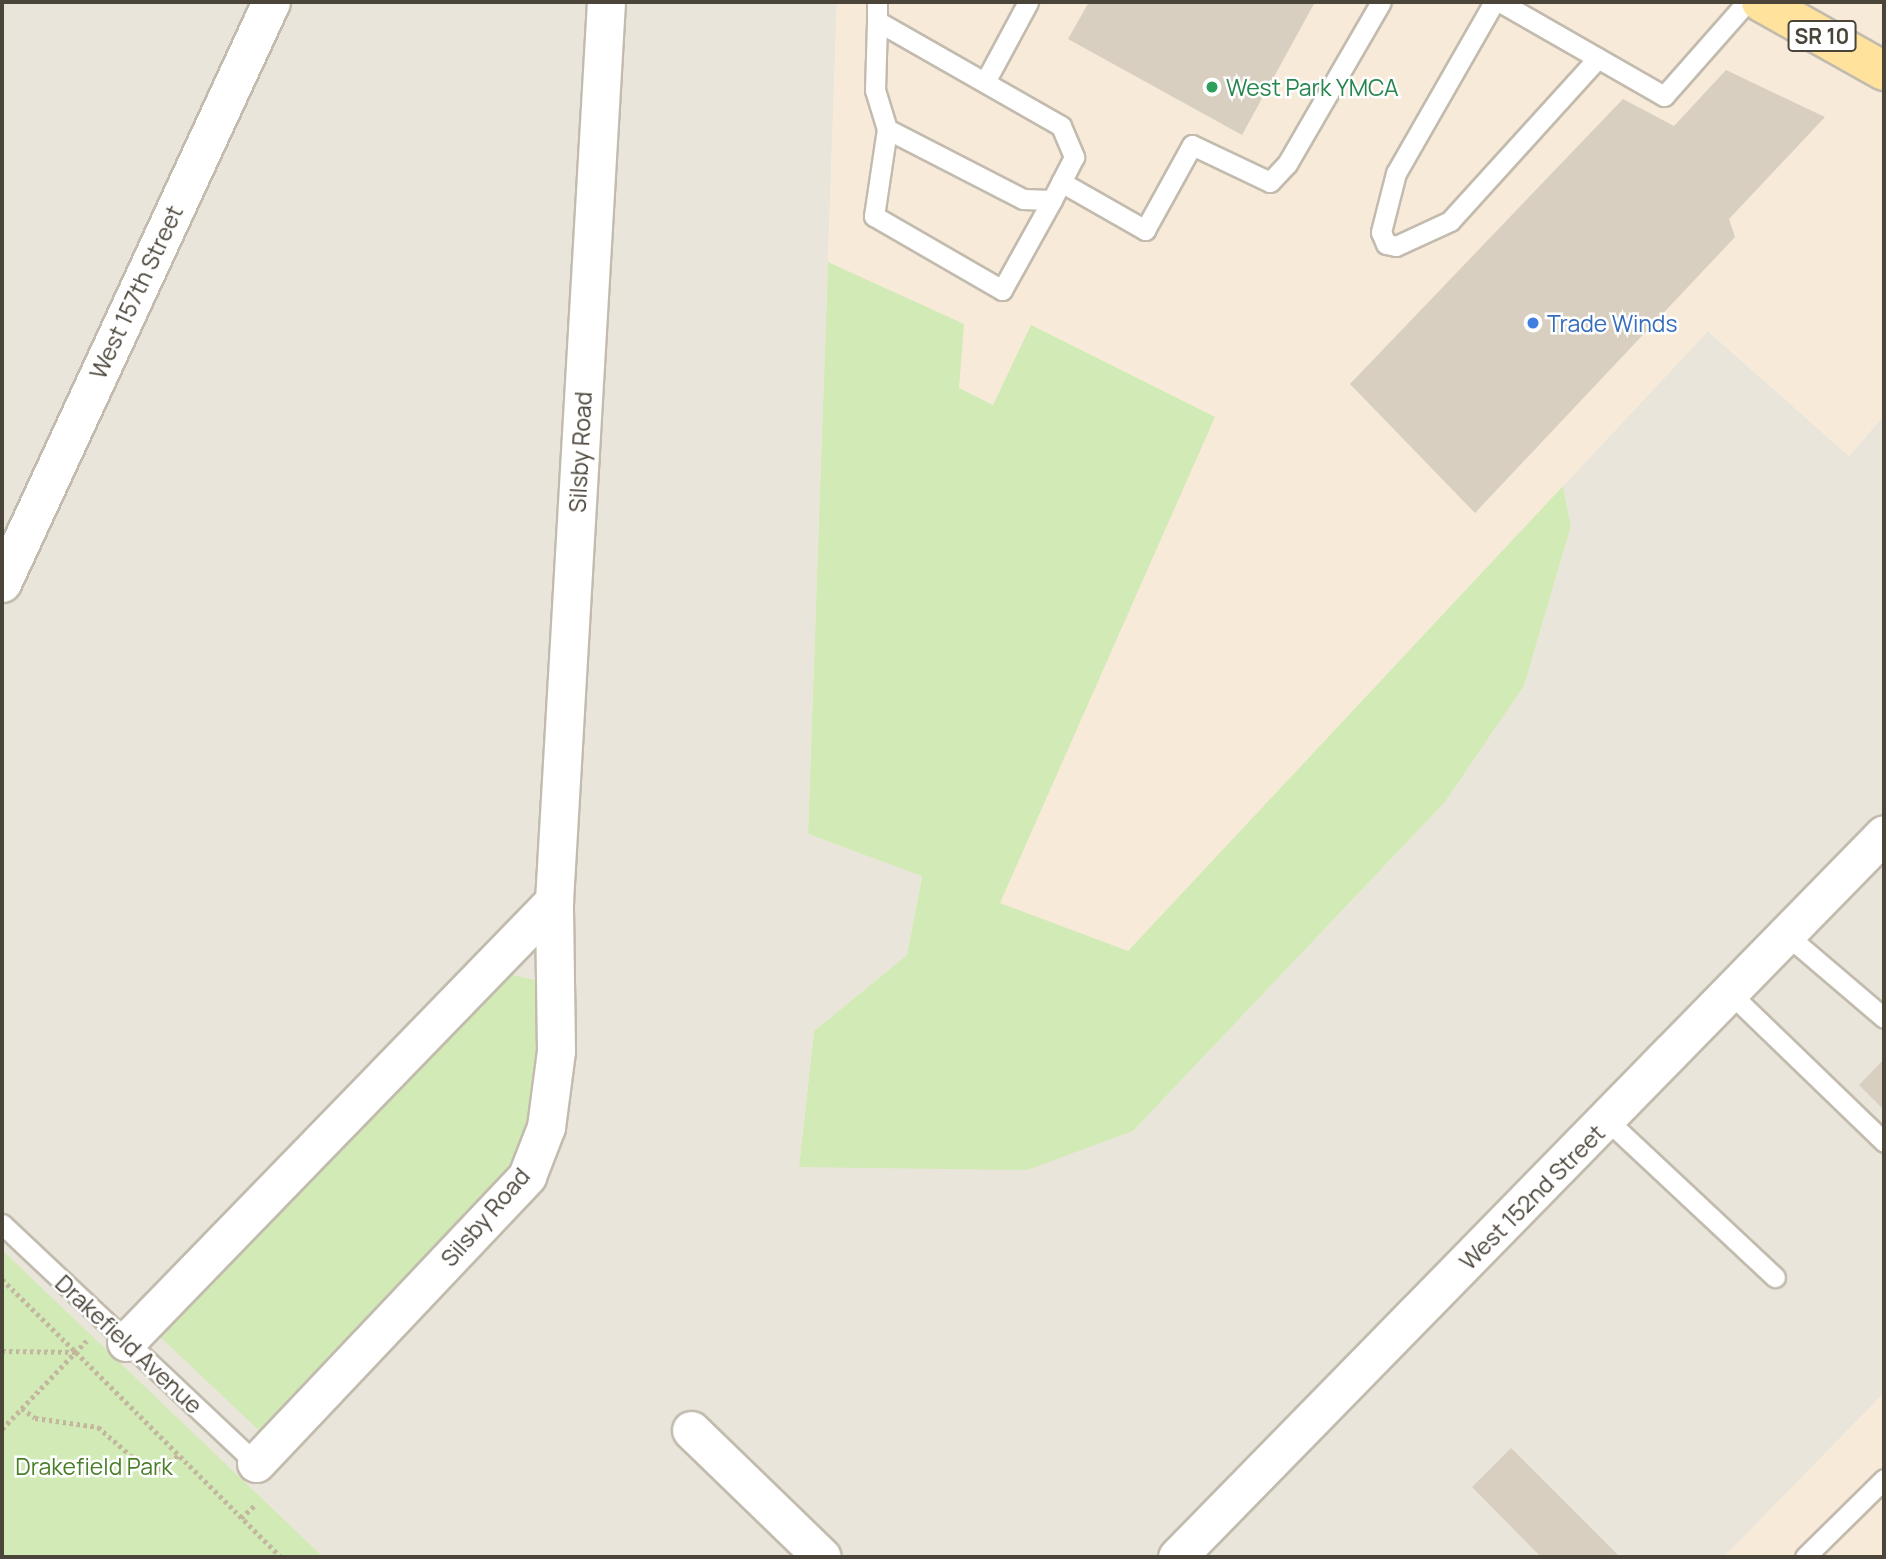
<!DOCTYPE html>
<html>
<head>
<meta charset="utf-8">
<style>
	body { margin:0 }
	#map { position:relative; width:1886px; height:1559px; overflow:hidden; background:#f6f3ec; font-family:Manrope,sans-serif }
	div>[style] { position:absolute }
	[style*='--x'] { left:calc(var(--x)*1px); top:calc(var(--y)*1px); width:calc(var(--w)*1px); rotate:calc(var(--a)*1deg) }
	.residential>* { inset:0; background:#eae5da }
	.commercial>* { inset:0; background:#f7ead8 }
	.green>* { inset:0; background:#d2eab5 }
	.building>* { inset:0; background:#d8cfc1 }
	.path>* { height:4.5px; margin-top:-2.25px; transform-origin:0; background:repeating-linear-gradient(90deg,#c4b79f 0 3.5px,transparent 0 7px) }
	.roads { filter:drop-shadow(2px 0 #c2bbae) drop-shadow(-2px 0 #c2bbae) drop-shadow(0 2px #c2bbae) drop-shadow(0 -2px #c2bbae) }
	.service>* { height:19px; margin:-9.5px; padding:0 9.5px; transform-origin:9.5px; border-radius:9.5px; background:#fff }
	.minor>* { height:37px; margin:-18.5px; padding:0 18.5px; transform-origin:18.5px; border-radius:18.5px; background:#fff }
	.primary>* { height:38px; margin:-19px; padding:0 19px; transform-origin:19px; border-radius:19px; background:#ffe39c }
	.dots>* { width:19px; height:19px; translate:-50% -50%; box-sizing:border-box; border:4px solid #fff; border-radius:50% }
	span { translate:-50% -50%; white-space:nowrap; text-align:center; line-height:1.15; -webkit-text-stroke:5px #fff; paint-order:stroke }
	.shield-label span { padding:2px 5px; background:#fff; border:2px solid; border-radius:5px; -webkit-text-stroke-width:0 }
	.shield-label { font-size:21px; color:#4b4439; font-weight:700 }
	.leisure-label { font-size:23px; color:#27864d }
	.left { translate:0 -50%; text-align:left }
	.street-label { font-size:23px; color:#4b4439 }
	.shop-label { font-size:23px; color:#366cbe }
	.park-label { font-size:23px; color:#4a7f2a }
	.frame { position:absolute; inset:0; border:4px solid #4b4439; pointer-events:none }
</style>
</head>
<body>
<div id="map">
	<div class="residential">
		<div style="clip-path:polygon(2px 2px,837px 2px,808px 834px,922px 875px,907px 955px,814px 1031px,799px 1167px,1133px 1131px,1445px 802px,1524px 686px,1571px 526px,1563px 486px,1708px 331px,1849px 456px,1884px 415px,1884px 1393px,1724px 1557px,2px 1557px)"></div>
	</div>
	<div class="commercial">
		<div style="clip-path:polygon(837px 2px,1884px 2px,1884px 415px,1849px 456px,1708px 331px,1128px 951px,808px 834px)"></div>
		<div style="clip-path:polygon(1884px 1393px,1884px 1557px,1724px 1557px)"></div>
	</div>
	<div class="green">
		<div style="clip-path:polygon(828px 262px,964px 324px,959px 388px,993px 405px,1031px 325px,1215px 417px,1000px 903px,1128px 951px,1563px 486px,1571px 526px,1524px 686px,1445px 802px,1133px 1131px,1027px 1170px,799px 1167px,814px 1031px,907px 955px,922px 876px,808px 834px)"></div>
		<div style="clip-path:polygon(499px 972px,540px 981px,535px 1102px,516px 1168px,263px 1434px,155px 1332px)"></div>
		<div style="clip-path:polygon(2px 1250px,323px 1557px,2px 1557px)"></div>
	</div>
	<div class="building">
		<div style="clip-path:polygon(1089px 2px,1315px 2px,1242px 135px,1068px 39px)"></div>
		<div style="clip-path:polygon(1726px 70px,1825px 117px,1729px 219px,1735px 237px,1475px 513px,1350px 384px,1623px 99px,1674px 126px)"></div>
		<div style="clip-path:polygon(1884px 1059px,1884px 1110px,1859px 1085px)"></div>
		<div style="clip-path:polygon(1511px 1448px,1620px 1557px,1541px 1557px,1472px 1487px)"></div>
	</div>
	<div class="path">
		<div style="--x:2;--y:1279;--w:104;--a:44.6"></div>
		<div style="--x:2;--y:1351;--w:74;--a:0.8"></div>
		<div style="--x:76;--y:1352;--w:290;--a:45"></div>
		<div style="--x:22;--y:1408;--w:16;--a:38"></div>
		<div style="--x:35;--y:1418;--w:64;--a:8.1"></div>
		<div style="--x:98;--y:1427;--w:72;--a:41"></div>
		<div style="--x:152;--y:1474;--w:32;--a:-35"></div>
		<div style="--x:2;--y:1429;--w:123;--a:-46.3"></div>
		<div style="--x:241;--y:1518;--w:19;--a:-43"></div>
	</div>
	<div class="roads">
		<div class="service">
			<div style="--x:1494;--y:2;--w:197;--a:119.8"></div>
			<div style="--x:1396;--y:173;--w:61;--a:104.3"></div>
			<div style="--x:1381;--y:232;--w:13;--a:67"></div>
			<div style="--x:1386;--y:244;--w:10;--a:11"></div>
			<div style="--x:1396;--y:246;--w:60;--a:-24.8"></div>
			<div style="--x:1450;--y:221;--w:220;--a:-47.8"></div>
			<div style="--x:1500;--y:2;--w:189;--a:29.8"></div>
			<div style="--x:1664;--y:96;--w:125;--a:-48.6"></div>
			<div style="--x:877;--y:21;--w:212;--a:29.7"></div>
			<div style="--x:1061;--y:126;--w:34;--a:67"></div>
			<div style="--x:1074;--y:157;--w:48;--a:117.1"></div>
			<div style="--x:1052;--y:200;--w:29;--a:-178"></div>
			<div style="--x:1023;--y:199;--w:153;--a:-152.8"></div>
			<div style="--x:887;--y:129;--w:41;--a:-107.1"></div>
			<div style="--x:875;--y:90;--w:69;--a:-88.3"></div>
			<div style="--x:877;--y:21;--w:19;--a:-90"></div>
			<div style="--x:985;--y:82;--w:91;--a:-61.7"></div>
			<div style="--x:887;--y:129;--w:88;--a:98.5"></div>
			<div style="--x:874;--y:216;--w:148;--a:30"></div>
			<div style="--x:1002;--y:290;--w:103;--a:-60.9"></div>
			<div style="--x:1061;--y:182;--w:97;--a:29.7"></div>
			<div style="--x:1145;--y:230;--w:97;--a:-61.1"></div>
			<div style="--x:1192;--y:145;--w:86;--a:25.4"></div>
			<div style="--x:1270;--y:182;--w:25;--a:-47"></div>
			<div style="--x:1287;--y:164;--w:187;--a:-59.9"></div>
			<div style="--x:1788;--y:936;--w:126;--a:40.5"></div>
			<div style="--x:1731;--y:994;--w:213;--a:44"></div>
			<div style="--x:1607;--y:1120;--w:230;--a:43.1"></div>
			<div style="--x:2;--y:1224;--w:349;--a:43.3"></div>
			<div style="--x:1805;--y:1557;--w:111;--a:-44.6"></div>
		</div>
		<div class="minor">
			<div style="--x:2;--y:583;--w:640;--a:-65.16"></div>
			<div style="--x:126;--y:1342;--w:615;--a:-45.86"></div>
			<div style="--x:554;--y:901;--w:901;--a:-86.69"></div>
			<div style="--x:691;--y:1430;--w:182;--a:44.1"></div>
			<div style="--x:256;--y:1463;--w:395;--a:-46.6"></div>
			<div style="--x:527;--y:1176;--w:53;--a:-68.8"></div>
			<div style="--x:546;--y:1127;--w:77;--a:-82.5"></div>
			<div style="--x:556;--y:1051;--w:150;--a:-90.8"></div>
			<div style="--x:1177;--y:1557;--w:1011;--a:-45.64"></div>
		</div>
		<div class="primary">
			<div style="--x:1761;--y:2;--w:141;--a:29.3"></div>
		</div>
	</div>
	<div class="dots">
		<div style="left:1212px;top:87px;background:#2e9e5b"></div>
		<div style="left:1533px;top:323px;background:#3f7fe0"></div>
	</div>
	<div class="shield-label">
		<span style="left:1822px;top:36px">SR 10</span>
	</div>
	<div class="leisure-label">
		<span class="left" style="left:1226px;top:87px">West Park YMCA</span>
	</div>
	<div class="street-label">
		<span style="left:136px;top:292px;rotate:-65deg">West 157th Street</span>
		<span style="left:580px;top:452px;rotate:-87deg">Silsby Road</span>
		<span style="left:1532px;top:1197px;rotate:-45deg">West 152nd Street</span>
		<span style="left:485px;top:1217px;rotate:-49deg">Silsby Road</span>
		<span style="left:129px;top:1344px;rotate:43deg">Drakefield Avenue</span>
	</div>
	<div class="shop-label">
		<span class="left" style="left:1547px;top:323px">Trade Winds</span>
	</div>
	<div class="park-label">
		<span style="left:94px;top:1466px">Drakefield Park</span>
	</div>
	<div class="frame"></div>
</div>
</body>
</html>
